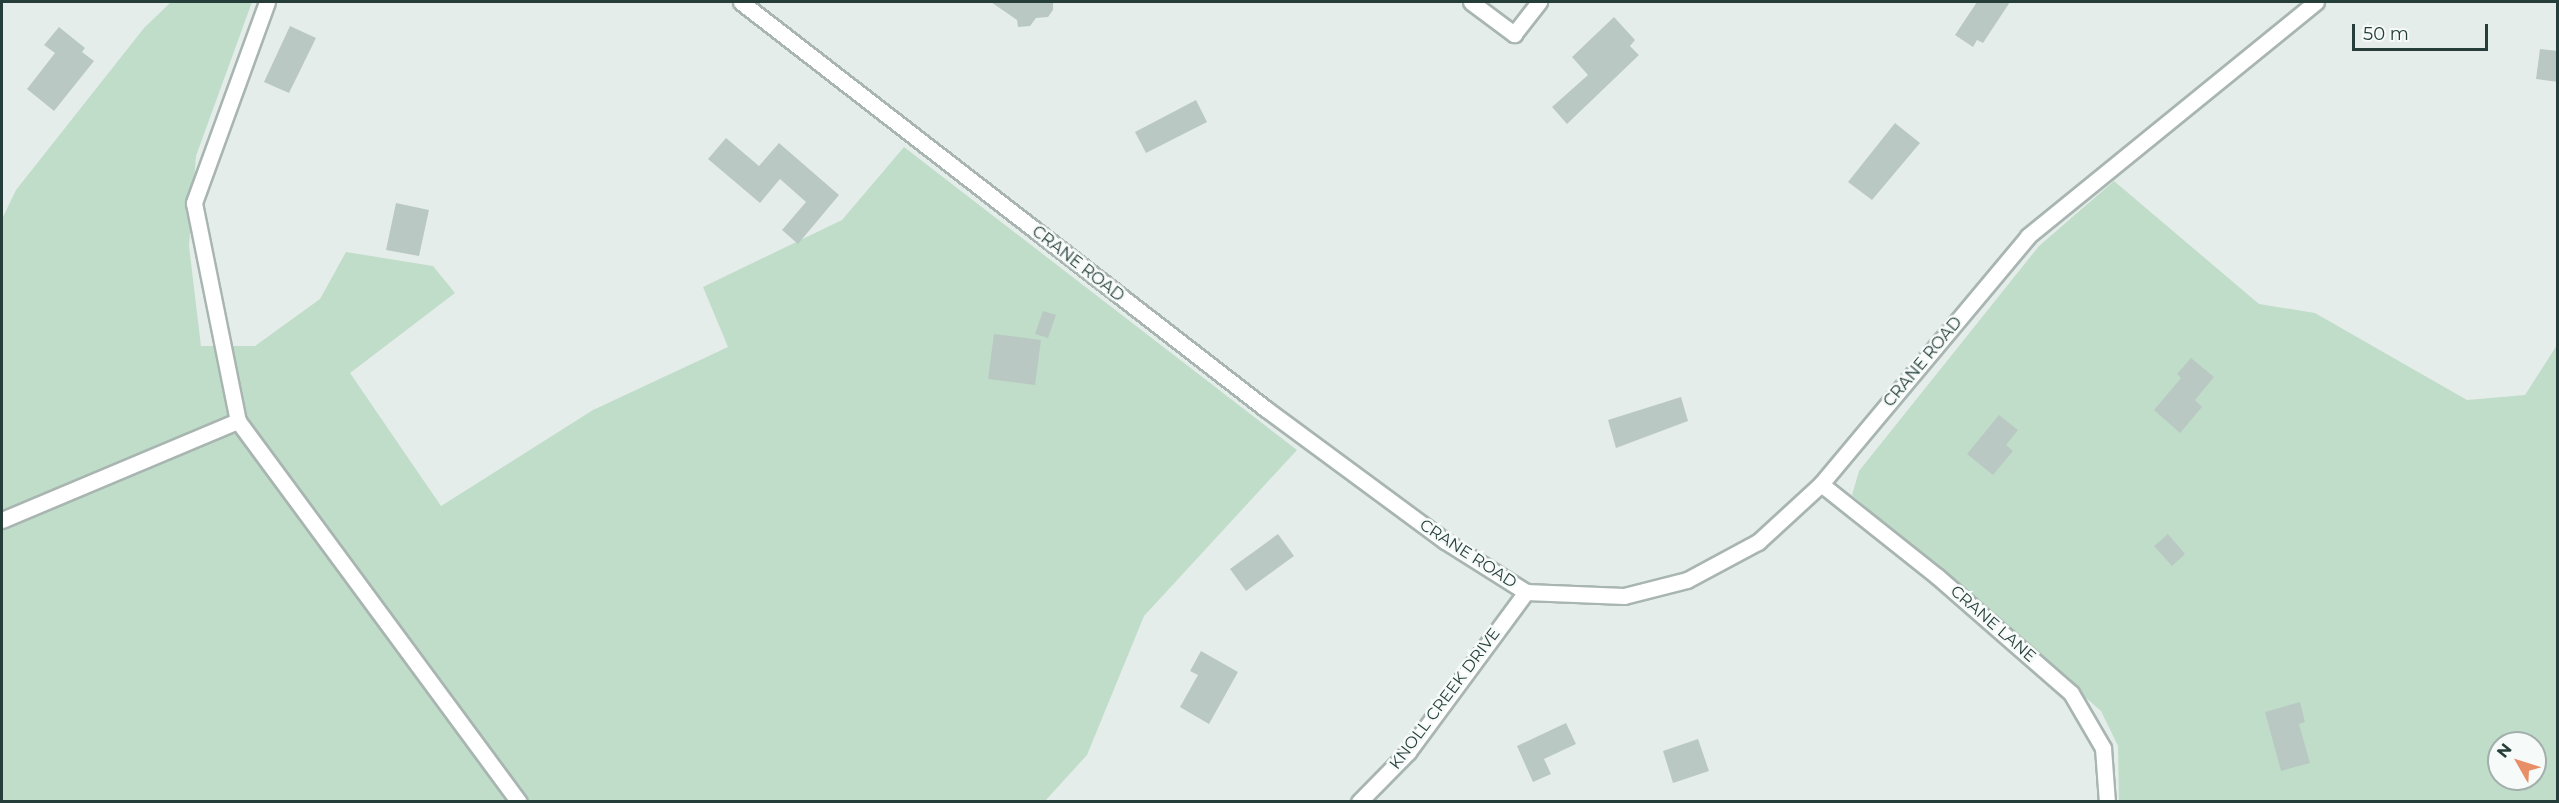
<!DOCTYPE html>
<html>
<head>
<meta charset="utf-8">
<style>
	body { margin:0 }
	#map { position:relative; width:2559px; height:803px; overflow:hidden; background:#e5edea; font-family:Montserrat,sans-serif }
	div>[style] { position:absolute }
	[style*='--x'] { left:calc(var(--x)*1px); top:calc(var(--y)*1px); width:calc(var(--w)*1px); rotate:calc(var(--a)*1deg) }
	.green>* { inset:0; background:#c0ddc9 }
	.building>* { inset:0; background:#bac8c3 }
	.roads { filter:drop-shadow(2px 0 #a8b5b1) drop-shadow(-2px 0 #a8b5b1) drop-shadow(0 2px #a8b5b1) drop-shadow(0 -2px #a8b5b1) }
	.minor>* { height:15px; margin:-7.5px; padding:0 7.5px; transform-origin:7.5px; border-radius:7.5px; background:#fff }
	span { translate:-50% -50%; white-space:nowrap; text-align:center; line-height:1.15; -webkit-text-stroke:5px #f6faf8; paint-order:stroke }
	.street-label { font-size:16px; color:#253e39 }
	.frame { position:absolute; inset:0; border:3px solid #253e39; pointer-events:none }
	.north { position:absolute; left:2487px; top:731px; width:60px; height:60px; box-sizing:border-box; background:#f6faf8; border:2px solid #a2afac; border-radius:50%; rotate:309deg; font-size:16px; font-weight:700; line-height:24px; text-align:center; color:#253e39 }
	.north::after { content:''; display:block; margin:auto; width:21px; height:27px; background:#e88f68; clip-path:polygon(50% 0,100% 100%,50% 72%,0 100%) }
	.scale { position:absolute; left:2352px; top:24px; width:136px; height:27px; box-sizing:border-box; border:3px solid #253e39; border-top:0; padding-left:8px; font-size:18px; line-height:21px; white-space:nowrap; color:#253e39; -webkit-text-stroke:4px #f6faf8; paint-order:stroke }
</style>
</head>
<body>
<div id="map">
	<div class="green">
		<div style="clip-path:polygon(171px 2px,252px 2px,196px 156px,189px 246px,201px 346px,255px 346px,320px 299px,346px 252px,433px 266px,455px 293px,350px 373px,441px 506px,593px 410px,728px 347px,703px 287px,842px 220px,904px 147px,1297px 450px,1144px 616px,1087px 755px,1045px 801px,2px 801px,2px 219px,16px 190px,144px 28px)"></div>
		<div style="clip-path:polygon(evenodd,2114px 181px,2259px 304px,2315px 313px,2467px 400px,2525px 395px,2557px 345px,2557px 801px,2119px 801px,2118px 746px,2101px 711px,1852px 495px,1859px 471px,2039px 246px,2114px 181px,2499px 743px,2535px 743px,2535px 779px,2499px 779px,2499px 743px)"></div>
	</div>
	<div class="building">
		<div style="clip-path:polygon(991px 2px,1053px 2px,1053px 10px,1048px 17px,1036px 18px,1030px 26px,1018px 27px,1017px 20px)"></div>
		<div style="clip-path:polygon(1977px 2px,2010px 2px,1983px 43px,1977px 40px,1973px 47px,1955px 35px)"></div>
		<div style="clip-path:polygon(1614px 17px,1635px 40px,1630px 46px,1639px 55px,1567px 124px,1552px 107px,1588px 75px,1572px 57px)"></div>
		<div style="clip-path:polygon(290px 26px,316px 38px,289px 93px,264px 82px)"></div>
		<div style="clip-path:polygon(59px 27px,85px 48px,82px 52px,94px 61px,54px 111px,27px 89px,55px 53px,44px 45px)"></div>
		<div style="clip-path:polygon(2540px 49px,2558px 51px,2558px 82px,2536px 79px)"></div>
		<div style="clip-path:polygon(1196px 100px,1207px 122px,1146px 153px,1135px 132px)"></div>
		<div style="clip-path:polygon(1895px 123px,1920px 143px,1872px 200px,1848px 182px)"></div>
		<div style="clip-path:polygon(726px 138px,759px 166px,779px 143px,839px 195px,798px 244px,782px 230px,806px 202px,780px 179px,760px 203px,708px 159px)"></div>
		<div style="clip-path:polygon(396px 203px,429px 210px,419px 256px,386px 250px)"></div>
		<div style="clip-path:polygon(1043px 311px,1056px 315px,1048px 338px,1035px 334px)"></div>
		<div style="clip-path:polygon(994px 334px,1041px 340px,1035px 385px,988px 379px)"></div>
		<div style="clip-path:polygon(2191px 358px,2214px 377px,2195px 400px,2202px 407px,2180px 433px,2154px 410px,2181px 378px,2177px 374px)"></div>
		<div style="clip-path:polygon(1681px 397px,1688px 421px,1616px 448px,1608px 420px)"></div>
		<div style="clip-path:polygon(1999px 415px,2018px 430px,2006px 445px,2013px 451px,1993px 475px,1967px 454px)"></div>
		<div style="clip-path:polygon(1278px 534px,1294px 556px,1246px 591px,1230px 569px)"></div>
		<div style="clip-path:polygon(2168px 534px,2185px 554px,2172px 566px,2154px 546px)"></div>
		<div style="clip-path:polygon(1201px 651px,1238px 672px,1209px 724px,1180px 707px,1198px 675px,1190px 671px)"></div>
		<div style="clip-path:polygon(2300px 702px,2305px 722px,2299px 724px,2310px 763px,2281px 771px,2265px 712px)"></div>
		<div style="clip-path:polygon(1566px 723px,1576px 744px,1544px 759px,1551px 774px,1533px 782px,1517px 746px)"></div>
		<div style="clip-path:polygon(1698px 739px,1709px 771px,1673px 783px,1663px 751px)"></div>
	</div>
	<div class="roads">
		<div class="minor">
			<div style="--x:267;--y:2;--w:214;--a:110"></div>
			<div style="--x:194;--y:203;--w:222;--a:78.6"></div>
			<div style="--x:238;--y:421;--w:473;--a:53.6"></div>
			<div style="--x:741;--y:2;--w:664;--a:37.78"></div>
			<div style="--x:1266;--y:409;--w:222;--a:36.4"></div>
			<div style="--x:1445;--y:541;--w:96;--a:32.2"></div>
			<div style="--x:1526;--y:592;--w:98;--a:2.3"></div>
			<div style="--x:1624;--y:596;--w:65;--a:-14.3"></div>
			<div style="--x:1687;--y:580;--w:81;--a:-28.2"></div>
			<div style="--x:1758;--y:542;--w:86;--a:-42.6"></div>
			<div style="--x:1821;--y:484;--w:323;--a:-50.1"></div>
			<div style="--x:2028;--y:236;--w:371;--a:-39.1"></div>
			<div style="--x:1471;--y:2;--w:54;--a:36.7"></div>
			<div style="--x:1514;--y:34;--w:41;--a:-52"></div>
			<div style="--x:1821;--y:484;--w:149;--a:38.5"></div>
			<div style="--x:1938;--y:577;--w:176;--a:41.1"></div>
			<div style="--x:2071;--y:693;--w:64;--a:59.8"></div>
			<div style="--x:2103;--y:748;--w:54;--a:85.8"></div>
			<div style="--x:2;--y:520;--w:256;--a:-22.8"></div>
			<div style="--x:1359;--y:802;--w:70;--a:-45.6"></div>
			<div style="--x:1408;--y:752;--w:199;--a:-53.6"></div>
		</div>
	</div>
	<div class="street-label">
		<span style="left:1078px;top:264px;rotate:38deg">CRANE ROAD</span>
		<span style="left:1923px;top:362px;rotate:-50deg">CRANE ROAD</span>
		<span style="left:1468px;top:554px;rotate:33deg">CRANE ROAD</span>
		<span style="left:1993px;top:624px;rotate:41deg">CRANE LANE</span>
		<span style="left:1445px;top:699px;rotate:-53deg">KNOLL CREEK DRIVE</span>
	</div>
	<div class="frame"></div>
	<div class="north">N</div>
	<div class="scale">50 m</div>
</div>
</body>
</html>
